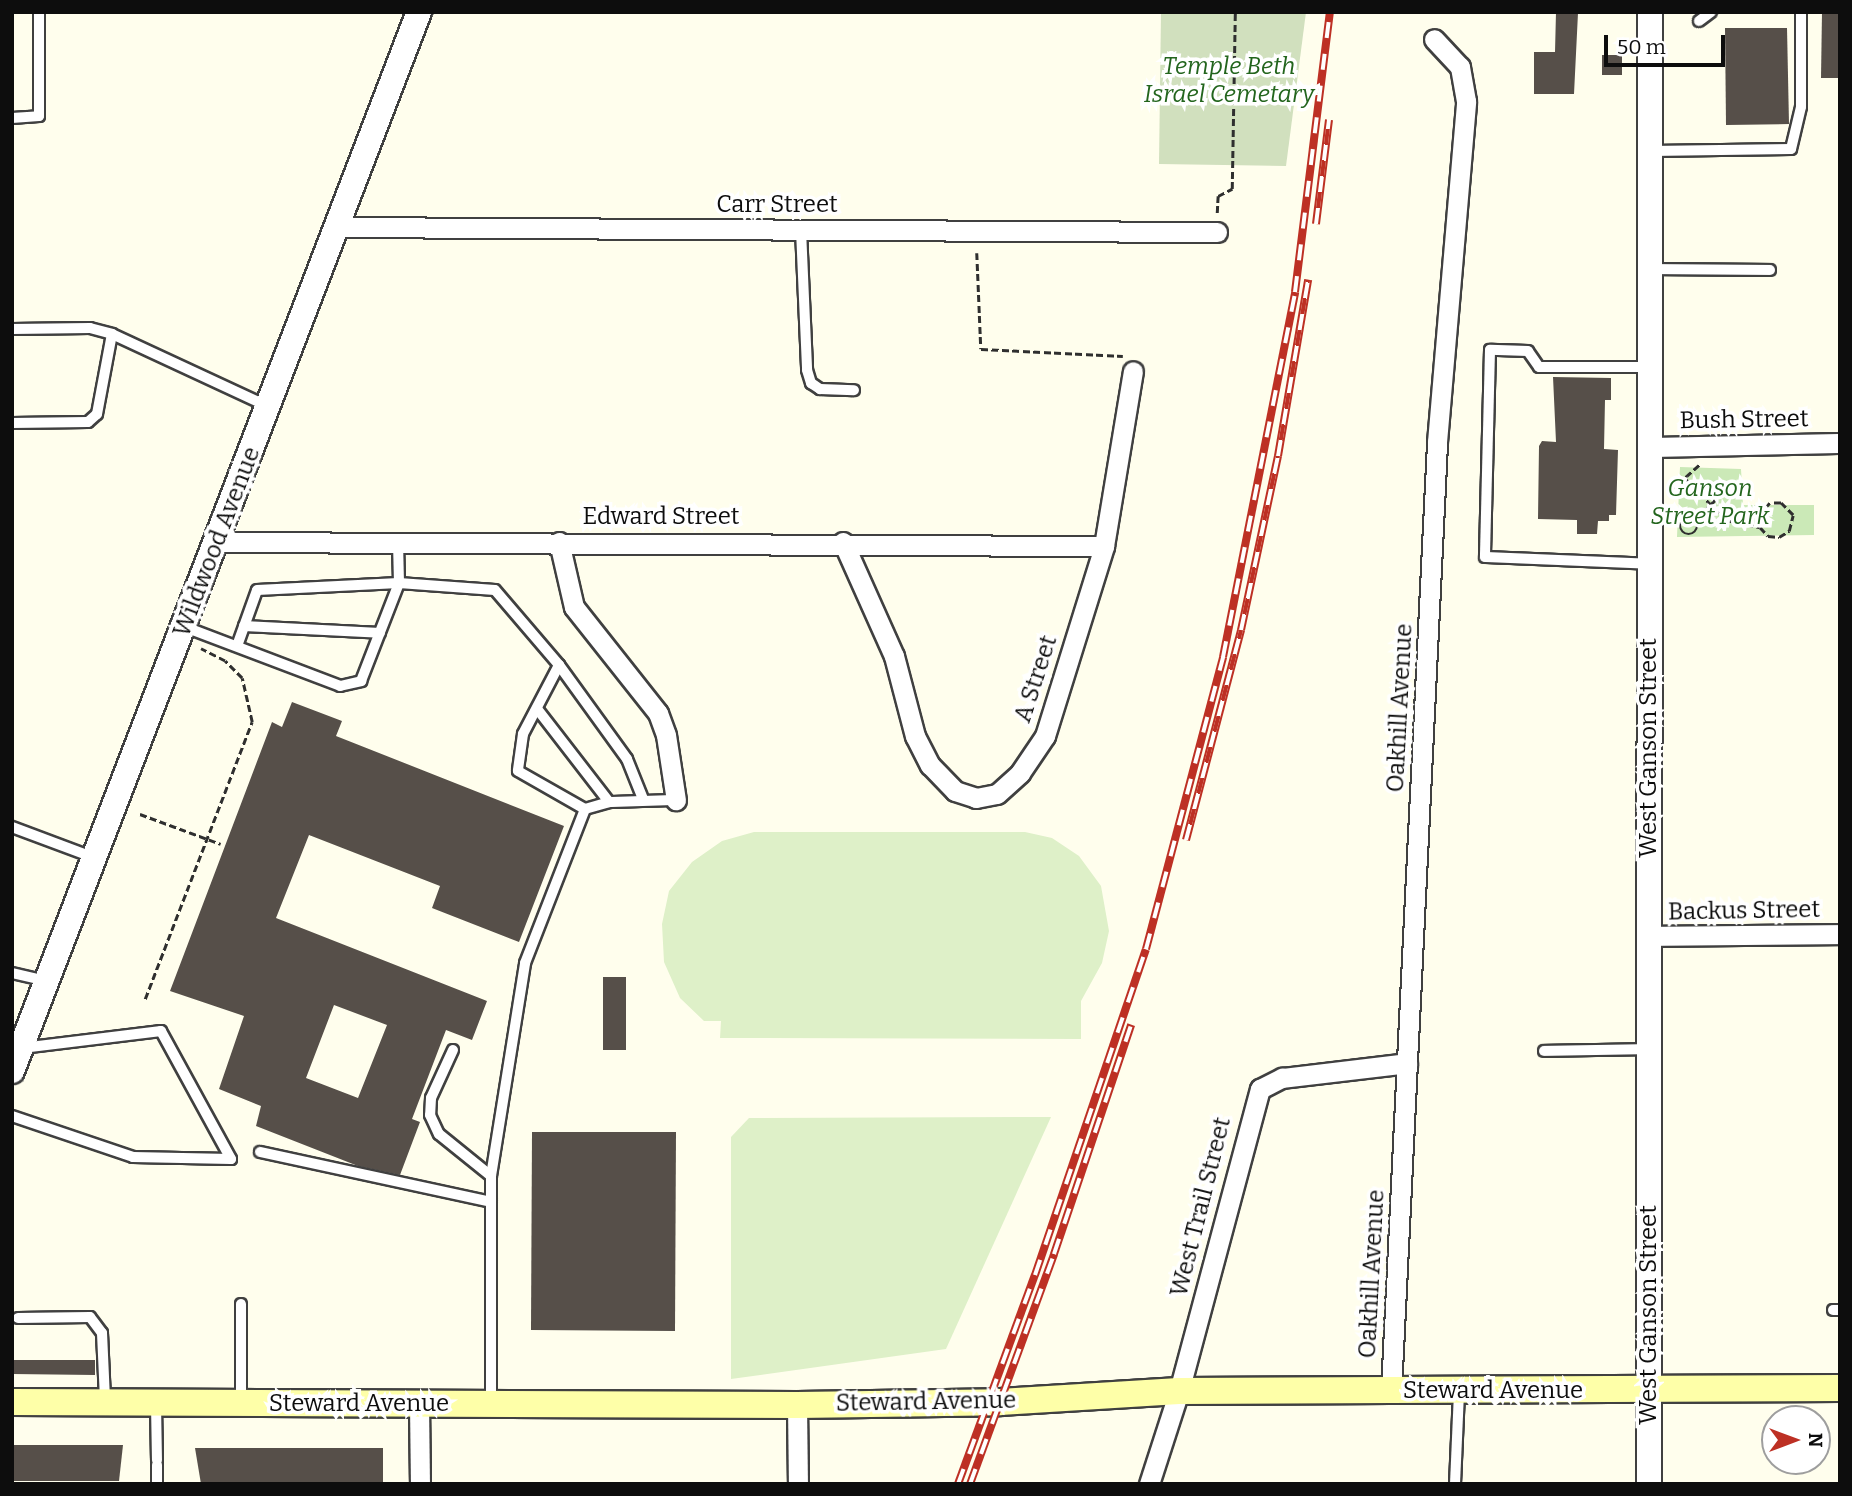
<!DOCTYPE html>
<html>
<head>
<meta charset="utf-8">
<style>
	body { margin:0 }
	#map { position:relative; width:1852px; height:1496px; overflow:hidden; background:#fffeed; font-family:Bitter,serif }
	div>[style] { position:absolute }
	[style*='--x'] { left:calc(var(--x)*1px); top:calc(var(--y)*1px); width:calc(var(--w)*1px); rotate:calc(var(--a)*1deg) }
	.green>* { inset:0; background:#cbe9b7 }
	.cemetery>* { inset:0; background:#d1e0be }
	.pitch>* { inset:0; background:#def0c8 }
	.building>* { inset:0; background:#564f49 }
	.path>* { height:2.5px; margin-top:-1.25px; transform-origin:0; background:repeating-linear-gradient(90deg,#2f2f2f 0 7px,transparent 0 10.5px) }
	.path>.ring { margin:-1.25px; padding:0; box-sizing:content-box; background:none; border:2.5px solid #2f2f2f; border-radius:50% }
	.roads { filter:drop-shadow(2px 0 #404040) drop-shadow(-2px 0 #404040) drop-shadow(0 2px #404040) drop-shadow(0 -2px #404040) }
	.service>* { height:10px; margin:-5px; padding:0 5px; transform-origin:5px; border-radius:5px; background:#fff }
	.minor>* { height:19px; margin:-9.5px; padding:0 9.5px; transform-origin:9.5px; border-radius:9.5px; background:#fff }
	.tertiary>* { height:24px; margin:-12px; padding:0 12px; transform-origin:12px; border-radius:12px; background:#fff }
	.secondary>* { height:26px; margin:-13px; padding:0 13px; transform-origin:13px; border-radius:13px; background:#feffa8 }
	.rail>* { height:8px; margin-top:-4px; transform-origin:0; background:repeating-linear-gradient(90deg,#fff 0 16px,#bd3024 0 32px); box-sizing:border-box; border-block:2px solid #bd3024 }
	span { translate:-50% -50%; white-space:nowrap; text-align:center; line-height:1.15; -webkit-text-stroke:7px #fff; paint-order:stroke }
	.park-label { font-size:24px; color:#23651d; font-style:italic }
	.street-label { font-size:24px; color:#0d0d0d }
	.frame { position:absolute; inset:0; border:14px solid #0d0d0d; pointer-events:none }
	.north { position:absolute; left:1761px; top:1405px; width:70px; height:70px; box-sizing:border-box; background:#fff; border:2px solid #9e9e9e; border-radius:50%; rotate:90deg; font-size:19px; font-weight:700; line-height:28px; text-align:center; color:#0d0d0d }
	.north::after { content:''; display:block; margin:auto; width:24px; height:32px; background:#bd3024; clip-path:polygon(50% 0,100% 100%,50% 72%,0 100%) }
	.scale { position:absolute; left:1604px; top:35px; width:121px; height:32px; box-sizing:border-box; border:4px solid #0d0d0d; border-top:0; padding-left:9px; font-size:21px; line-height:24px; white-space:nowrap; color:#0d0d0d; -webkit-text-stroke:5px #fff; paint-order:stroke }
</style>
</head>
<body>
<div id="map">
	<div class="green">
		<div style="clip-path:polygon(1680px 467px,1741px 469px,1743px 505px,1814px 505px,1814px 535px,1677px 537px)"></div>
	</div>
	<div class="cemetery">
		<div style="clip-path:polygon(1161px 12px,1306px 12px,1286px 166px,1159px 164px)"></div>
	</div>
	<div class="pitch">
		<div style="clip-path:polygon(754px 832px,1025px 832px,1052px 838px,1079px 856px,1101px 886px,1109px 931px,1102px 963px,1081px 1001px,1081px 1039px,720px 1038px,721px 1021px,704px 1021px,680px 998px,664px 962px,662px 924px,669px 891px,692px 862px,722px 841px)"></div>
		<div style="clip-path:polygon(1051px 1117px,946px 1349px,731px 1379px,731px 1137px,749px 1118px)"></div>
	</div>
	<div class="building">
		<div style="clip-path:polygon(1556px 12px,1578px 13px,1574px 94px,1534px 94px,1534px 52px,1555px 52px)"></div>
		<div style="clip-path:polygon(1822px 12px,1840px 12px,1840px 78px,1821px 78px)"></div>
		<div style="clip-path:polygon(1725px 28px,1787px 28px,1789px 124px,1726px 125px)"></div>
		<div style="clip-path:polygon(1602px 55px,1622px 55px,1622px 75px,1602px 75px)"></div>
		<div style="clip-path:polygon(1553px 377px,1611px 378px,1611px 400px,1605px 400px,1604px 449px,1618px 450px,1616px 515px,1609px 515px,1609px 521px,1598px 521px,1597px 534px,1577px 534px,1577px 520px,1538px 519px,1539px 446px,1542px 441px,1556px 442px)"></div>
		<div style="clip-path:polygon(evenodd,292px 702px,342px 721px,336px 736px,564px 826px,519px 942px,432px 908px,440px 886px,309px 835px,276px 918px,487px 1001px,472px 1040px,446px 1030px,412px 1119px,420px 1122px,400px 1175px,358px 1166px,256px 1126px,261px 1106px,219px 1089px,244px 1016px,170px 991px,272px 722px,282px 727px,292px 702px,334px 1005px,387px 1025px,358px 1098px,306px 1078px,334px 1005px)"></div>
		<div style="clip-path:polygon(603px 977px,626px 977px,626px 1050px,603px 1050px)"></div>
		<div style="clip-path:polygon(532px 1132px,676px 1132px,675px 1331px,531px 1330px)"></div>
		<div style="clip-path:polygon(12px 1360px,95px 1360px,95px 1375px,12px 1374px)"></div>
		<div style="clip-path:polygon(12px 1445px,123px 1445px,119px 1481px,12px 1481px)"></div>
		<div style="clip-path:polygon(195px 1448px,383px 1448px,383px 1484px,201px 1484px)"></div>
	</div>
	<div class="path">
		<div style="--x:1217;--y:213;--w:17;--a:-87"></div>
		<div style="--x:1218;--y:196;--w:16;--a:-27"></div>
		<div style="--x:1232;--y:189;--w:177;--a:-89"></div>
		<div style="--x:977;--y:253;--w:96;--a:87.6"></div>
		<div style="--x:981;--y:349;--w:142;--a:2.8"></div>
		<div style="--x:1685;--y:478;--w:59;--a:45.7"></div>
		<div style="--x:1726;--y:520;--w:35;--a:12"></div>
		<div style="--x:1760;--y:527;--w:12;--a:48"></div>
		<div style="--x:1768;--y:536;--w:11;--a:5"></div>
		<div style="--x:1779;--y:537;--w:12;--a:-31"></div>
		<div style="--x:1789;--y:531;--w:16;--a:-76"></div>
		<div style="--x:1793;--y:515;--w:17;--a:-135"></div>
		<div style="--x:1781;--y:503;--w:11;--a:180"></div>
		<div style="--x:1770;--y:503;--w:17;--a:130"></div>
		<div style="--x:1759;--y:516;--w:11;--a:85"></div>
		<div style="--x:1670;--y:491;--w:39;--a:-42"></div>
		<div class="ring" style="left:1680px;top:517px;width:15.5px;height:15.5px"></div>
		<div style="--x:1696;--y:519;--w:31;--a:-45"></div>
		<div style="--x:140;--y:814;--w:86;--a:20.3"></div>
		<div style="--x:145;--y:999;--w:297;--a:-68.9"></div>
		<div style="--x:252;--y:722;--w:45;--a:-102.8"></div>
		<div style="--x:242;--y:678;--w:24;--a:-135"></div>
		<div style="--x:225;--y:661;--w:27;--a:-153"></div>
	</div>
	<div class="roads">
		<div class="service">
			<div style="--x:1699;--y:21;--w:15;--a:-37"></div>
			<div style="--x:12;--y:118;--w:27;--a:-4"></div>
			<div style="--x:39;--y:116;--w:104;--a:-90"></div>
			<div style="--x:1651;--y:151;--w:140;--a:-0.8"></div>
			<div style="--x:1791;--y:149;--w:43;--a:-76.6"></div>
			<div style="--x:1801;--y:107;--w:95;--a:-90"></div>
			<div style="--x:801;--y:230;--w:140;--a:87.5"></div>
			<div style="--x:807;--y:370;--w:14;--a:73"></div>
			<div style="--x:811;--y:383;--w:11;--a:34"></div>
			<div style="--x:820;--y:389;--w:34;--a:2"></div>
			<div style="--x:1651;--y:269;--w:119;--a:0.5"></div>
			<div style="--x:12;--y:329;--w:78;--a:-0.7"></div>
			<div style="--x:90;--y:328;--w:23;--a:15"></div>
			<div style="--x:1649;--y:367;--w:110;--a:180"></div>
			<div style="--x:1539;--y:367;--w:19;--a:-125"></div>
			<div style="--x:1528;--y:351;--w:38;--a:-178"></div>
			<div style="--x:1490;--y:350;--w:207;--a:91.4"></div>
			<div style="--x:1485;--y:557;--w:165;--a:2.4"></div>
			<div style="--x:12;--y:423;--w:76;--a:-0.8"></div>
			<div style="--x:88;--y:422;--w:12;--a:-42"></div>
			<div style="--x:97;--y:414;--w:81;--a:-79.4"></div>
			<div style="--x:112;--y:334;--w:171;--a:24.9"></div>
			<div style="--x:244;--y:626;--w:136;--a:2.9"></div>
			<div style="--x:185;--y:627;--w:166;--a:20.8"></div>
			<div style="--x:340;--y:686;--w:22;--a:-13"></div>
			<div style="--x:361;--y:681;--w:105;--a:-68.8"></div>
			<div style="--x:399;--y:583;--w:96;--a:4.2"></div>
			<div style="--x:495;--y:590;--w:99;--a:49.5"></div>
			<div style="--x:559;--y:665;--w:116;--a:54.1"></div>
			<div style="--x:627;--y:759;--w:43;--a:68.2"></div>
			<div style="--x:237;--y:646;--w:59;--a:-70.3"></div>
			<div style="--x:257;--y:590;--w:142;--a:-2.8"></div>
			<div style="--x:399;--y:583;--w:42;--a:-91.4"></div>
			<div style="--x:559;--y:665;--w:78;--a:117.6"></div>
			<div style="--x:523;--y:734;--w:37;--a:98"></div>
			<div style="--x:518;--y:771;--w:77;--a:29.6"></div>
			<div style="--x:538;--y:710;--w:116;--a:52.3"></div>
			<div style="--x:12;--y:827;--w:89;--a:20.5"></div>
			<div style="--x:12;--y:973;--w:35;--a:13"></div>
			<div style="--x:453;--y:1050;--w:53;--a:114.6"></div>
			<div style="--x:431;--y:1098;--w:17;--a:93"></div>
			<div style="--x:430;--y:1115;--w:21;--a:65"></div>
			<div style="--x:439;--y:1134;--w:67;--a:38.9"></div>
			<div style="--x:1544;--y:1051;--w:104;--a:-1.1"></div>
			<div style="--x:12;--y:1116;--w:128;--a:18.7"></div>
			<div style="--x:133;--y:1157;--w:98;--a:1.2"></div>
			<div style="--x:231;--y:1159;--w:146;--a:-118.7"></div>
			<div style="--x:161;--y:1031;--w:140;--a:173"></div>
			<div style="--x:260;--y:1152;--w:236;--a:12.2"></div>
			<div style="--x:1833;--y:1310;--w:7;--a:0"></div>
			<div style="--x:18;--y:1318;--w:72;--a:-0.8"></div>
			<div style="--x:90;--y:1317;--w:20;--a:53"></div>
			<div style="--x:102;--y:1333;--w:66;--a:87.4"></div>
			<div style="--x:491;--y:1401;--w:225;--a:-90"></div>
			<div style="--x:491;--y:1176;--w:216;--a:-80.9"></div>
			<div style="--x:525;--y:963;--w:165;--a:-68.7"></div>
			<div style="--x:585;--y:809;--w:25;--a:-16"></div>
			<div style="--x:609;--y:802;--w:67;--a:-1.7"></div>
			<div style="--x:241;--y:1403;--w:99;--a:-90"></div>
			<div style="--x:156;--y:1404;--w:56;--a:89"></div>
			<div style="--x:157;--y:1465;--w:19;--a:90"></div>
			<div style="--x:1455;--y:1484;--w:93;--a:-87.5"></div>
		</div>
		<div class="minor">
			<div style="--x:336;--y:227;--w:881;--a:0.33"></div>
			<div style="--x:1650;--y:447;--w:190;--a:-1.2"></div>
			<div style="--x:218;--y:542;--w:886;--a:0.26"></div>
			<div style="--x:559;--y:542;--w:67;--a:77"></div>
			<div style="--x:574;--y:607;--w:135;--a:51.6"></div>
			<div style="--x:658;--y:713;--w:23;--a:70"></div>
			<div style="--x:666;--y:735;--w:66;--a:81.3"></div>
			<div style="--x:843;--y:542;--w:125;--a:65.9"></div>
			<div style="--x:894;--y:656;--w:83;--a:75.3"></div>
			<div style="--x:915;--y:736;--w:33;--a:63"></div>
			<div style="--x:930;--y:765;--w:36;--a:46"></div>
			<div style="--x:955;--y:791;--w:22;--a:18"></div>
			<div style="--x:976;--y:798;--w:21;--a:-11"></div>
			<div style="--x:997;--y:794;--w:31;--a:-42"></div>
			<div style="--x:1020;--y:773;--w:45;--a:-56"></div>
			<div style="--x:1045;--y:736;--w:199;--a:-72.7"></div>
			<div style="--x:1104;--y:546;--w:177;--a:-80.6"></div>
			<div style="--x:1648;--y:936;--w:192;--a:-0.6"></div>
			<div style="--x:1391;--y:1391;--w:950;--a:-87.22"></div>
			<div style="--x:1437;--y:442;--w:342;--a:-85.1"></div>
			<div style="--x:1466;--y:101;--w:35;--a:-100"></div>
			<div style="--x:1460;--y:67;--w:38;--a:-133"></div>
			<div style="--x:419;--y:1404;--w:80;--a:89.3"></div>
			<div style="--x:797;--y:1405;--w:79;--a:89.3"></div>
			<div style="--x:1149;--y:1484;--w:98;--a:-72.1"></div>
			<div style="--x:1179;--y:1391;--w:313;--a:-75"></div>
			<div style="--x:1260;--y:1089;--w:25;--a:-27"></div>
			<div style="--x:1282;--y:1078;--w:126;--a:-6.8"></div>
		</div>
		<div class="tertiary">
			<div style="--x:12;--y:1071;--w:1135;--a:-68.98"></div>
			<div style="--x:1649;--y:1484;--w:1472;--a:-89.96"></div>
		</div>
		<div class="secondary">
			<div style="--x:12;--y:1402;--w:785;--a:0.22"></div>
			<div style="--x:797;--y:1405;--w:203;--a:-0.8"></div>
			<div style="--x:1000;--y:1402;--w:179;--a:-3.5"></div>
			<div style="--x:1179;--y:1391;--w:661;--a:-0.26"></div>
		</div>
	</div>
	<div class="rail">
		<div style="--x:1316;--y:224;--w:105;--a:-82.9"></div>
		<div style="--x:1186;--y:840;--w:217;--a:-75.3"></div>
		<div style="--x:1241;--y:630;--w:178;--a:-78"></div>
		<div style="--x:1278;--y:456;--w:179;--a:-80.3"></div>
		<div style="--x:958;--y:1484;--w:223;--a:-69.8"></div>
		<div style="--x:1035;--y:1275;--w:344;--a:-71.2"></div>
		<div style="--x:1146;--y:949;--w:302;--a:-75.2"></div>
		<div style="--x:1223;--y:657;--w:372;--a:-78.8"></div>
		<div style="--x:1295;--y:292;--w:282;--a:-82.9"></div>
		<div style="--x:970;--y:1484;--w:245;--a:-69.9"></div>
		<div style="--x:1054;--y:1254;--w:242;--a:-71.4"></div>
	</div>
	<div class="park-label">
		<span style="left:1229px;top:81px">Temple Beth<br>Israel Cemetary</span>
		<span style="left:1710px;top:503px">Ganson<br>Street Park</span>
	</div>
	<div class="street-label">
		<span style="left:777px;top:205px">Carr Street</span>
		<span style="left:1744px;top:420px;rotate:-1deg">Bush Street</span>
		<span style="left:661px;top:517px">Edward Street</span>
		<span style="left:217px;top:542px;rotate:-69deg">Wildwood Avenue</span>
		<span style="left:1036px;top:679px;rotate:-72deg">A Street</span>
		<span style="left:1400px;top:708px;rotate:-87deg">Oakhill Avenue</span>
		<span style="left:1649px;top:748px;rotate:-90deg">West Ganson Street</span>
		<span style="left:1744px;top:911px;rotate:-1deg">Backus Street</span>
		<span style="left:1201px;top:1207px;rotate:-76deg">West Trail Street</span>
		<span style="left:1372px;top:1274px;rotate:-87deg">Oakhill Avenue</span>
		<span style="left:1649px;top:1315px;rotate:-90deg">West Ganson Street</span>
		<span style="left:1493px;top:1391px">Steward Avenue</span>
		<span style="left:926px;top:1402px;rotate:-1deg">Steward Avenue</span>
		<span style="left:359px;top:1404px">Steward Avenue</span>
	</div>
	<div class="frame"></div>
	<div class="north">N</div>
	<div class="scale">50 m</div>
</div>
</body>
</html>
